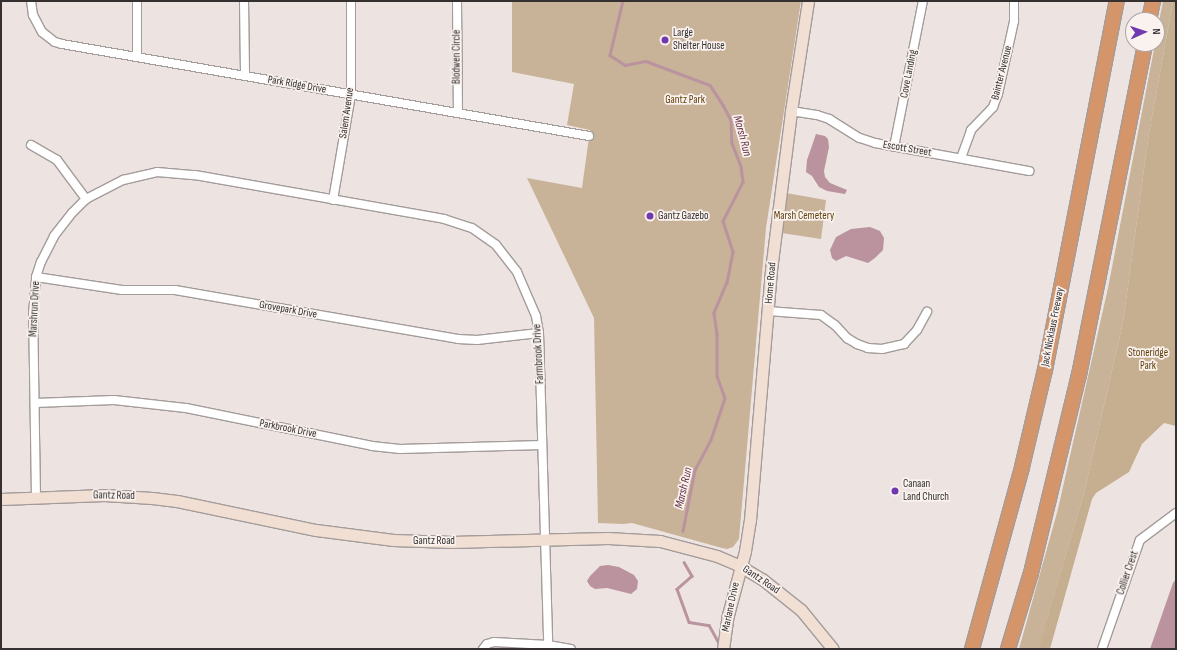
<!DOCTYPE html>
<html>
<head>
<meta charset="utf-8">
<style>
	body { margin:0 }
	#map { position:relative; width:1177px; height:650px; overflow:hidden; background:#ede4e2; font-family:"Sofia Sans Condensed",sans-serif }
	div>[style] { position:absolute }
	[style*='--x'] { left:calc(var(--x)*1px); top:calc(var(--y)*1px); width:calc(var(--w)*1px); rotate:calc(var(--a)*1deg) }
	.green>* { inset:0; background:#c8b298 }
	.forest>* { inset:0; background:#c6ae91 }
	.water>* { inset:0; background:#ba939f }
	.stream>* { height:2.5px; margin:-1.25px; padding:0 1.25px; transform-origin:1.25px; border-radius:1.25px; background:#ba939f }
	.roads { filter:drop-shadow(1px 0 #a39c9a) drop-shadow(-1px 0 #a39c9a) drop-shadow(0 1px #a39c9a) drop-shadow(0 -1px #a39c9a) }
	.street>* { height:8px; margin:-4px; padding:0 4px; transform-origin:4px; border-radius:4px; background:#fff }
	.secondary>* { height:11px; margin:-5.5px; padding:0 5.5px; transform-origin:5.5px; border-radius:5.5px; background:#f2dfd3 }
	.highway>* { height:14px; margin:-7px; padding:0 7px; transform-origin:7px; border-radius:7px; background:#d5956b }
	.dots>* { width:11px; height:11px; translate:-50% -50%; box-sizing:border-box; border:2px solid #faf2ef; border-radius:50% }
	span { translate:-50% -50%; white-space:nowrap; text-align:center; line-height:1.15; -webkit-text-stroke:3.5px #faf2ef; paint-order:stroke }
	.poi-label { font-size:11px; color:#343130 }
	.left { translate:0 -50%; text-align:left }
	.street-label { font-size:11px; color:#343130 }
	.park-label { font-size:11px; color:#603e0a }
	.water-label { font-size:12px; color:#673246; font-style:italic }
	.frame { position:absolute; inset:0; border:2px solid #343130; pointer-events:none }
	.north { position:absolute; left:1125px; top:12px; width:40px; height:40px; box-sizing:border-box; background:#faf2ef; border:1px solid #aba5a3; border-radius:50%; rotate:87deg; font-size:11px; font-weight:700; line-height:16px; text-align:center; color:#343130 }
	.north::after { content:''; display:block; margin:auto; width:14px; height:18px; background:#7139af; clip-path:polygon(50% 0,100% 100%,50% 72%,0 100%) }
</style>
</head>
<body>
<div id="map">
	<div class="green">
		<div style="clip-path:polygon(512px 1px,801px 1px,766px 228px,739px 539px,733px 547px,727px 549px,722px 548px,632px 523px,623px 524px,598px 523px,594px 318px,527px 178px,582px 188px,590px 130px,567px 125px,574px 84px,512px 72px)"></div>
		<div style="clip-path:polygon(1163px 1px,1173px 1px,1149px 133px,1123px 322px,1084px 493px,1040px 643px,1038px 649px,1019px 649px,1058px 509px,1108px 288px,1155px 44px,1157px 44px,1157px 32px)"></div>
		<div style="clip-path:polygon(786px 193px,826px 200px,821px 239px,782px 233px)"></div>
	</div>
	<div class="forest">
		<div style="clip-path:polygon(1173px 1px,1176px 1px,1176px 426px,1164px 423px,1142px 444px,1129px 472px,1096px 493px,1092px 499px,1050px 649px,1038px 649px,1084px 493px,1123px 322px,1149px 133px)"></div>
	</div>
	<div class="water">
		<div style="clip-path:polygon(816px 134px,825px 136px,828px 139px,829px 147px,824px 171px,825px 177px,830px 183px,847px 190px,845px 194px,827px 191px,819px 187px,812px 176px,806px 172px,807px 160px)"></div>
		<div style="clip-path:polygon(870px 227px,880px 231px,884px 238px,883px 250px,875px 258px,868px 263px,846px 256px,836px 261px,832px 258px,830px 250px,836px 237px,851px 229px)"></div>
		<div style="clip-path:polygon(608px 565px,619px 567px,634px 575px,638px 581px,637px 589px,631px 594px,607px 588px,595px 589px,590px 586px,587px 581px,590px 576px,600px 566px)"></div>
		<div style="clip-path:polygon(1176px 579px,1176px 649px,1150px 649px,1173px 583px)"></div>
	</div>
	<div class="stream">
		<div style="--x:623;--y:1;--w:56;--a:103.5"></div>
		<div style="--x:610;--y:55;--w:18;--a:34"></div>
		<div style="--x:625;--y:65;--w:21;--a:-11"></div>
		<div style="--x:646;--y:61;--w:68;--a:20.6"></div>
		<div style="--x:710;--y:85;--w:24;--a:57"></div>
		<div style="--x:723;--y:105;--w:17;--a:62"></div>
		<div style="--x:731;--y:120;--w:23;--a:88"></div>
		<div style="--x:732;--y:143;--w:26;--a:69"></div>
		<div style="--x:741;--y:167;--w:15;--a:82"></div>
		<div style="--x:743;--y:182;--w:44;--a:117.1"></div>
		<div style="--x:723;--y:221;--w:33;--a:72"></div>
		<div style="--x:733;--y:252;--w:31;--a:101"></div>
		<div style="--x:727;--y:282;--w:34;--a:113"></div>
		<div style="--x:714;--y:313;--w:22;--a:82"></div>
		<div style="--x:717;--y:335;--w:41;--a:90"></div>
		<div style="--x:717;--y:376;--w:23;--a:70"></div>
		<div style="--x:725;--y:398;--w:44;--a:108.4"></div>
		<div style="--x:711;--y:440;--w:34;--a:118"></div>
		<div style="--x:695;--y:470;--w:62;--a:101.1"></div>
		<div style="--x:684;--y:562;--w:16;--a:60"></div>
		<div style="--x:692;--y:576;--w:20;--a:139"></div>
		<div style="--x:677;--y:589;--w:35;--a:70"></div>
		<div style="--x:689;--y:622;--w:20;--a:9"></div>
		<div style="--x:709;--y:625;--w:23;--a:61"></div>
	</div>
	<div class="roads">
		<div class="street">
			<div style="--x:31;--y:1;--w:14;--a:82"></div>
			<div style="--x:33;--y:15;--w:19;--a:62"></div>
			<div style="--x:42;--y:32;--w:16;--a:38"></div>
			<div style="--x:55;--y:42;--w:7;--a:16"></div>
			<div style="--x:62;--y:44;--w:535;--a:9.9"></div>
			<div style="--x:244;--y:1;--w:75;--a:89.2"></div>
			<div style="--x:457;--y:1;--w:111;--a:89.5"></div>
			<div style="--x:137;--y:57;--w:56;--a:-90"></div>
			<div style="--x:791;--y:111;--w:26;--a:9"></div>
			<div style="--x:817;--y:115;--w:13;--a:18"></div>
			<div style="--x:829;--y:119;--w:36;--a:32"></div>
			<div style="--x:860;--y:138;--w:16;--a:18"></div>
			<div style="--x:875;--y:143;--w:157;--a:10.3"></div>
			<div style="--x:31;--y:145;--w:30;--a:30"></div>
			<div style="--x:57;--y:160;--w:49;--a:53.4"></div>
			<div style="--x:894;--y:147;--w:149;--a:-78.8"></div>
			<div style="--x:961;--y:158;--w:30;--a:-70"></div>
			<div style="--x:971;--y:130;--w:32;--a:-46"></div>
			<div style="--x:993;--y:107;--w:14;--a:-69"></div>
			<div style="--x:998;--y:94;--w:75;--a:-77.6"></div>
			<div style="--x:1014;--y:21;--w:20;--a:-90"></div>
			<div style="--x:333;--y:200;--w:107;--a:-80.3"></div>
			<div style="--x:351;--y:95;--w:94;--a:-90"></div>
			<div style="--x:36;--y:277;--w:87;--a:8.6"></div>
			<div style="--x:122;--y:290;--w:53;--a:0"></div>
			<div style="--x:175;--y:290;--w:287;--a:9.8"></div>
			<div style="--x:458;--y:339;--w:19;--a:3"></div>
			<div style="--x:477;--y:340;--w:62;--a:-6.4"></div>
			<div style="--x:768;--y:311;--w:53;--a:4.3"></div>
			<div style="--x:821;--y:315;--w:17;--a:36"></div>
			<div style="--x:835;--y:325;--w:18;--a:47"></div>
			<div style="--x:847;--y:338;--w:12;--a:31"></div>
			<div style="--x:857;--y:344;--w:12;--a:20"></div>
			<div style="--x:868;--y:348;--w:14;--a:4"></div>
			<div style="--x:882;--y:349;--w:23;--a:-13"></div>
			<div style="--x:904;--y:344;--w:19;--a:-47"></div>
			<div style="--x:917;--y:330;--w:21;--a:-61"></div>
			<div style="--x:35;--y:403;--w:79;--a:-2.2"></div>
			<div style="--x:114;--y:400;--w:72;--a:6.3"></div>
			<div style="--x:186;--y:408;--w:190;--a:11.5"></div>
			<div style="--x:372;--y:446;--w:28;--a:6"></div>
			<div style="--x:400;--y:449;--w:142;--a:-1.6"></div>
			<div style="--x:36;--y:497;--w:183;--a:-90.9"></div>
			<div style="--x:33;--y:314;--w:37;--a:-85"></div>
			<div style="--x:36;--y:277;--w:16;--a:-72"></div>
			<div style="--x:41;--y:262;--w:29;--a:-63"></div>
			<div style="--x:54;--y:236;--w:29;--a:-52"></div>
			<div style="--x:72;--y:213;--w:20;--a:-45"></div>
			<div style="--x:86;--y:199;--w:42;--a:-27.2"></div>
			<div style="--x:123;--y:180;--w:35;--a:-13"></div>
			<div style="--x:157;--y:172;--w:38;--a:5"></div>
			<div style="--x:195;--y:175;--w:253;--a:10"></div>
			<div style="--x:444;--y:219;--w:29;--a:18"></div>
			<div style="--x:472;--y:228;--w:29;--a:35"></div>
			<div style="--x:496;--y:245;--w:34;--a:52"></div>
			<div style="--x:517;--y:272;--w:48;--a:66.6"></div>
			<div style="--x:536;--y:316;--w:17;--a:80"></div>
			<div style="--x:539;--y:333;--w:312;--a:88.3"></div>
			<div style="--x:483;--y:649;--w:6;--a:-51"></div>
			<div style="--x:487;--y:644;--w:7;--a:-16"></div>
			<div style="--x:494;--y:642;--w:54;--a:3.2"></div>
			<div style="--x:548;--y:645;--w:23;--a:10"></div>
			<div style="--x:1102;--y:649;--w:115;--a:-70.8"></div>
			<div style="--x:1140;--y:540;--w:45;--a:-36.9"></div>
		</div>
		<div class="secondary">
			<div style="--x:1;--y:499;--w:103;--a:-2.2"></div>
			<div style="--x:104;--y:495;--w:48;--a:3.6"></div>
			<div style="--x:152;--y:498;--w:25;--a:7"></div>
			<div style="--x:177;--y:501;--w:142;--a:11.8"></div>
			<div style="--x:316;--y:530;--w:78;--a:7.4"></div>
			<div style="--x:393;--y:540;--w:59;--a:1.9"></div>
			<div style="--x:452;--y:542;--w:156;--a:-1.5"></div>
			<div style="--x:608;--y:538;--w:52;--a:3.3"></div>
			<div style="--x:660;--y:541;--w:59;--a:14.7"></div>
			<div style="--x:717;--y:556;--w:25;--a:23"></div>
			<div style="--x:740;--y:566;--w:26;--a:31"></div>
			<div style="--x:762;--y:579;--w:50;--a:38.5"></div>
			<div style="--x:801;--y:610;--w:50;--a:50.6"></div>
			<div style="--x:723;--y:649;--w:34;--a:-82"></div>
			<div style="--x:728;--y:615;--w:66;--a:-75.1"></div>
			<div style="--x:745;--y:551;--w:31;--a:-81"></div>
			<div style="--x:750;--y:520;--w:251;--a:-85.2"></div>
			<div style="--x:771;--y:270;--w:160;--a:-82.8"></div>
			<div style="--x:791;--y:111;--w:111;--a:-81.2"></div>
		</div>
		<div class="highway">
			<div style="--x:1149;--y:20;--w:19;--a:-78"></div>
			<div style="--x:972;--y:649;--w:189;--a:-74.6"></div>
			<div style="--x:1022;--y:467;--w:100;--a:-76.7"></div>
			<div style="--x:1045;--y:370;--w:376;--a:-79"></div>
			<div style="--x:1008;--y:649;--w:79;--a:-73.2"></div>
			<div style="--x:1031;--y:573;--w:204;--a:-76.4"></div>
			<div style="--x:1079;--y:375;--w:338;--a:-78.7"></div>
		</div>
	</div>
	<div class="dots">
		<div style="left:665px;top:40px;background:#7139af"></div>
		<div style="left:650px;top:216px;background:#7139af"></div>
		<div style="left:895px;top:491px;background:#7139af"></div>
	</div>
	<div class="poi-label">
		<span class="left" style="left:673px;top:40px">Large<br>Shelter House</span>
		<span class="left" style="left:658px;top:216px">Gantz Gazebo</span>
		<span class="left" style="left:903px;top:491px">Canaan<br>Land Church</span>
	</div>
	<div class="street-label">
		<span style="left:457px;top:57px;rotate:-90deg">Blodwen Circle</span>
		<span style="left:1002px;top:73px;rotate:-76deg">Bainter Avenue</span>
		<span style="left:909px;top:74px;rotate:-79deg">Cove Landing</span>
		<span style="left:297px;top:85px;rotate:10deg">Park Ridge Drive</span>
		<span style="left:347px;top:113px;rotate:-82deg">Salem Avenue</span>
		<span style="left:907px;top:149px;rotate:10deg">Escott Street</span>
		<span style="left:771px;top:283px;rotate:-85deg">Home Road</span>
		<span style="left:35px;top:309px;rotate:-87deg">Marshrun Drive</span>
		<span style="left:288px;top:310px;rotate:10deg">Grovepark Drive</span>
		<span style="left:1053px;top:327px;rotate:-79deg">Jack Nicklaus Freeway</span>
		<span style="left:539px;top:354px;rotate:-93deg">Farmbrook Drive</span>
		<span style="left:288px;top:429px;rotate:11deg">Parkbrook Drive</span>
		<span style="left:114px;top:496px;rotate:1deg">Gantz Road</span>
		<span style="left:434px;top:541px">Gantz Road</span>
		<span style="left:1128px;top:573px;rotate:-71deg">Collier Crest</span>
		<span style="left:761px;top:580px;rotate:34deg">Gantz Road</span>
		<span style="left:731px;top:607px;rotate:-78deg">Marlane Drive</span>
	</div>
	<div class="park-label">
		<span style="left:685px;top:100px">Gantz Park</span>
		<span style="left:804px;top:216px">Marsh Cemetery</span>
		<span style="left:1148px;top:360px">Stoneridge<br>Park</span>
	</div>
	<div class="water-label">
		<span style="left:742px;top:136px;rotate:75deg">Marsh Run</span>
		<span style="left:684px;top:488px;rotate:-77deg">Marsh Run</span>
	</div>
	<div class="frame"></div>
	<div class="north">N</div>
</div>
</body>
</html>
